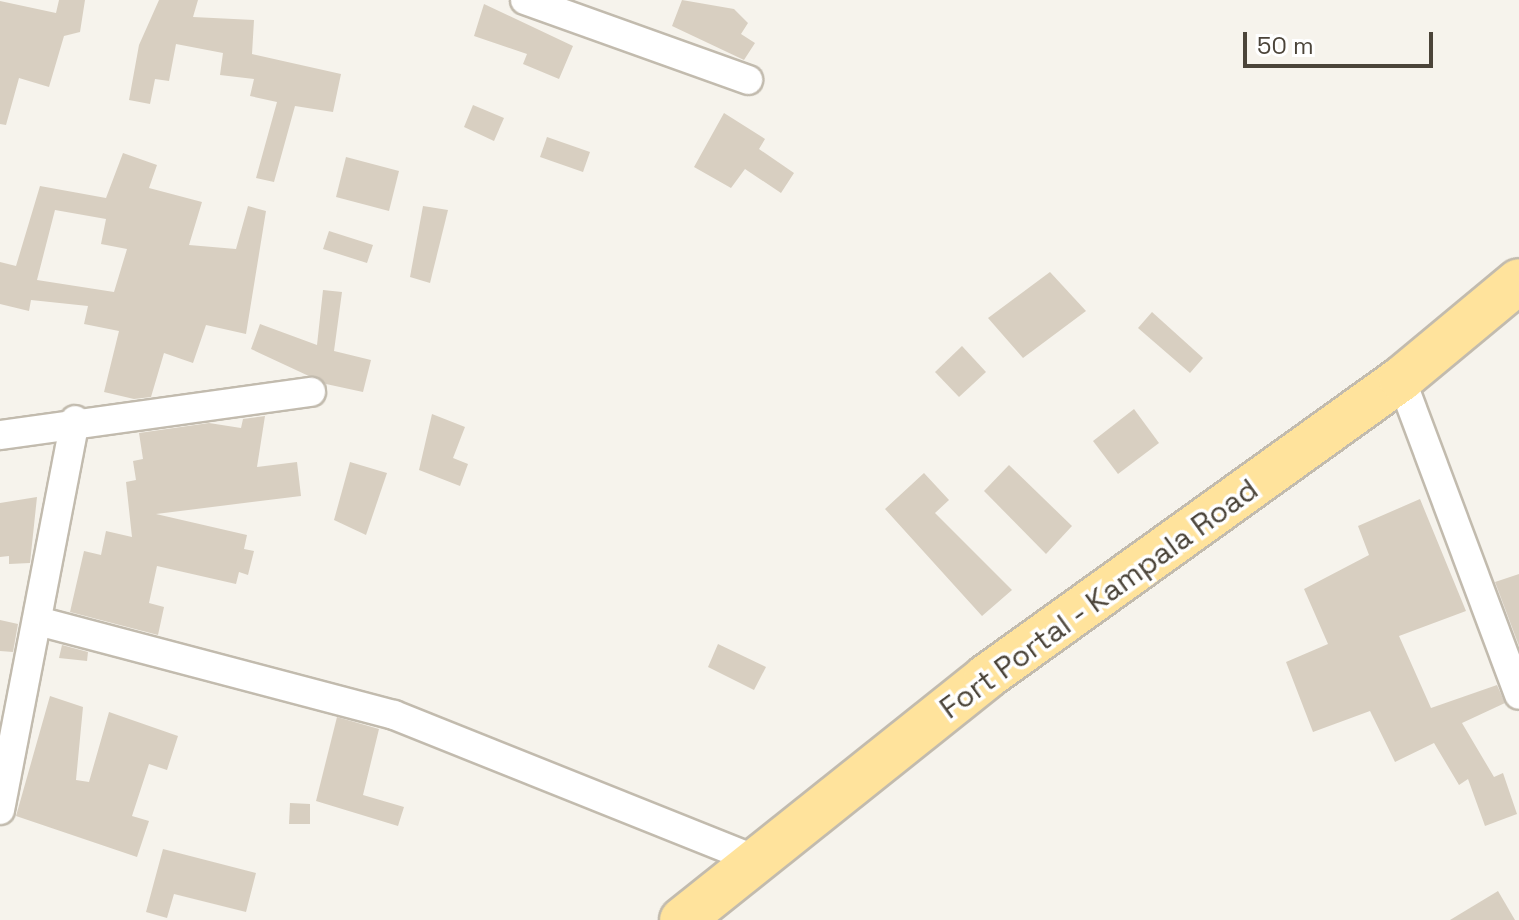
<!DOCTYPE html>
<html>
<head>
<meta charset="utf-8">
<style>
	body { margin:0 }
	#map { position:relative; width:1519px; height:920px; overflow:hidden; background:#f6f3ec; font-family:"Space Grotesk",sans-serif }
	div>[style] { position:absolute }
	[style*='--x'] { left:calc(var(--x)*1px); top:calc(var(--y)*1px); width:calc(var(--w)*1px); rotate:calc(var(--a)*1deg) }
	.building>* { inset:0; background:#d8cfc1 }
	.roads { filter:drop-shadow(2px 0 #c2bbae) drop-shadow(-2px 0 #c2bbae) drop-shadow(0 2px #c2bbae) drop-shadow(0 -2px #c2bbae) }
	.minor>* { height:28px; margin:-14px; padding:0 14px; transform-origin:14px; border-radius:14px; background:#fff }
	.primary>* { height:44px; margin:-22px; padding:0 22px; transform-origin:22px; border-radius:22px; background:#ffe39c }
	span { translate:-50% -50%; white-space:nowrap; text-align:center; line-height:1.15; -webkit-text-stroke:7px #fff; paint-order:stroke }
	.street-label { font-size:30px; color:#4b4439 }
	.scale { position:absolute; left:1243px; top:32px; width:190px; height:36px; box-sizing:border-box; border:4px solid #4b4439; border-top:0; padding-left:10px; font-size:24px; line-height:28px; white-space:nowrap; color:#4b4439; -webkit-text-stroke:6px #fff; paint-order:stroke }
</style>
</head>
<body>
<div id="map">
	<div class="building">
		<div style="clip-path:polygon(59px 0,85px 0,80px 32px,64px 36px,49px 87px,19px 78px,6px 125px,0 124px,0 1px,56px 13px)"></div>
		<div style="clip-path:polygon(159px 0,198px 0,193px 17px,254px 20px,252px 54px,341px 74px,333px 112px,295px 106px,274px 182px,256px 178px,277px 102px,250px 96px,254px 79px,220px 75px,223px 53px,176px 44px,169px 81px,155px 79px,150px 104px,129px 100px,139px 45px)"></div>
		<div style="clip-path:polygon(682px 0,734px 9px,748px 23px,741px 34px,755px 43px,744px 60px,672px 26px)"></div>
		<div style="clip-path:polygon(484px 4px,573px 46px,559px 79px,523px 64px,527px 54px,474px 36px)"></div>
		<div style="clip-path:polygon(473px 105px,504px 118px,494px 141px,464px 127px)"></div>
		<div style="clip-path:polygon(724px 113px,765px 139px,759px 149px,794px 173px,781px 193px,745px 169px,731px 188px,694px 167px)"></div>
		<div style="clip-path:polygon(547px 137px,590px 152px,583px 172px,540px 157px)"></div>
		<div style="clip-path:polygon(evenodd,123px 153px,157px 165px,149px 188px,202px 202px,189px 245px,236px 249px,248px 206px,266px 211px,246px 334px,206px 325px,193px 363px,164px 353px,151px 397px,134px 399px,104px 392px,119px 331px,84px 324px,88px 306px,31px 300px,29px 311px,0 304px,0 262px,16px 266px,40px 186px,106px 198px,123px 153px,55px 210px,106px 219px,101px 244px,127px 249px,114px 292px,37px 280px,55px 210px)"></div>
		<div style="clip-path:polygon(346px 157px,399px 171px,389px 211px,336px 197px)"></div>
		<div style="clip-path:polygon(423px 206px,448px 210px,430px 283px,410px 277px)"></div>
		<div style="clip-path:polygon(329px 231px,373px 245px,367px 263px,323px 249px)"></div>
		<div style="clip-path:polygon(1050px 272px,1086px 311px,1023px 358px,988px 318px)"></div>
		<div style="clip-path:polygon(323px 290px,342px 292px,334px 351px,371px 360px,363px 392px,326px 384px,251px 349px,260px 324px,317px 345px)"></div>
		<div style="clip-path:polygon(1152px 312px,1203px 358px,1190px 373px,1138px 328px)"></div>
		<div style="clip-path:polygon(962px 346px,986px 372px,959px 397px,935px 372px)"></div>
		<div style="clip-path:polygon(1134px 409px,1159px 443px,1118px 474px,1093px 441px)"></div>
		<div style="clip-path:polygon(432px 414px,465px 427px,453px 458px,468px 464px,460px 486px,419px 470px)"></div>
		<div style="clip-path:polygon(265px 416px,257px 467px,297px 462px,301px 496px,156px 514px,247px 535px,244px 549px,254px 551px,248px 575px,239px 572px,236px 584px,157px 566px,149px 603px,164px 607px,158px 635px,70px 612px,84px 551px,101px 555px,106px 531px,132px 537px,126px 482px,136px 480px,133px 461px,143px 459px,139px 433px,209px 423px,241px 428px,243px 419px)"></div>
		<div style="clip-path:polygon(350px 462px,387px 473px,366px 535px,334px 520px)"></div>
		<div style="clip-path:polygon(1009px 465px,1072px 526px,1046px 554px,984px 491px)"></div>
		<div style="clip-path:polygon(924px 473px,949px 500px,935px 513px,1012px 590px,982px 616px,885px 509px)"></div>
		<div style="clip-path:polygon(37px 497px,30px 563px,9px 564px,9px 556px,0 557px,0 503px)"></div>
		<div style="clip-path:polygon(1420px 499px,1466px 611px,1399px 636px,1431px 708px,1497px 685px,1505px 703px,1462px 723px,1494px 777px,1503px 773px,1517px 814px,1485px 826px,1468px 779px,1459px 785px,1434px 743px,1395px 762px,1370px 711px,1313px 732px,1286px 662px,1328px 644px,1304px 589px,1369px 555px,1358px 526px)"></div>
		<div style="clip-path:polygon(1519px 574px,1519px 646px,1495px 582px)"></div>
		<div style="clip-path:polygon(0 620px,18px 624px,13px 652px,0 651px)"></div>
		<div style="clip-path:polygon(718px 644px,766px 667px,754px 690px,708px 667px)"></div>
		<div style="clip-path:polygon(62px 645px,88px 652px,87px 661px,59px 658px)"></div>
		<div style="clip-path:polygon(50px 696px,83px 707px,76px 780px,89px 782px,109px 712px,178px 736px,167px 770px,149px 764px,132px 816px,149px 821px,137px 857px,16px 816px)"></div>
		<div style="clip-path:polygon(337px 717px,379px 729px,363px 795px,404px 807px,398px 826px,316px 801px)"></div>
		<div style="clip-path:polygon(290px 803px,310px 804px,310px 824px,289px 824px)"></div>
		<div style="clip-path:polygon(163px 849px,256px 873px,246px 912px,174px 894px,167px 918px,146px 912px)"></div>
		<div style="clip-path:polygon(1498px 891px,1515px 920px,1450px 920px)"></div>
	</div>
	<div class="roads">
		<div class="minor">
			<div style="--x:525;--y:0;--w:237;--a:19.7"></div>
			<div style="--x:1401;--y:379;--w:337;--a:69.5"></div>
			<div style="--x:0;--y:435;--w:314;--a:-7.9"></div>
			<div style="--x:38;--y:621;--w:368;--a:14.8"></div>
			<div style="--x:394;--y:715;--w:395;--a:21.8"></div>
			<div style="--x:0;--y:810;--w:397;--a:-79.1"></div>
		</div>
		<div class="primary">
			<div style="--x:682;--y:920;--w:389;--a:-38.6"></div>
			<div style="--x:986;--y:677;--w:511;--a:-35.68"></div>
			<div style="--x:1401;--y:379;--w:153;--a:-39.7"></div>
		</div>
	</div>
	<div class="street-label">
		<span style="left:1099px;top:599px;rotate:-36deg">Fort Portal - Kampala Road</span>
	</div>
	<div class="scale">50 m</div>
</div>
</body>
</html>
